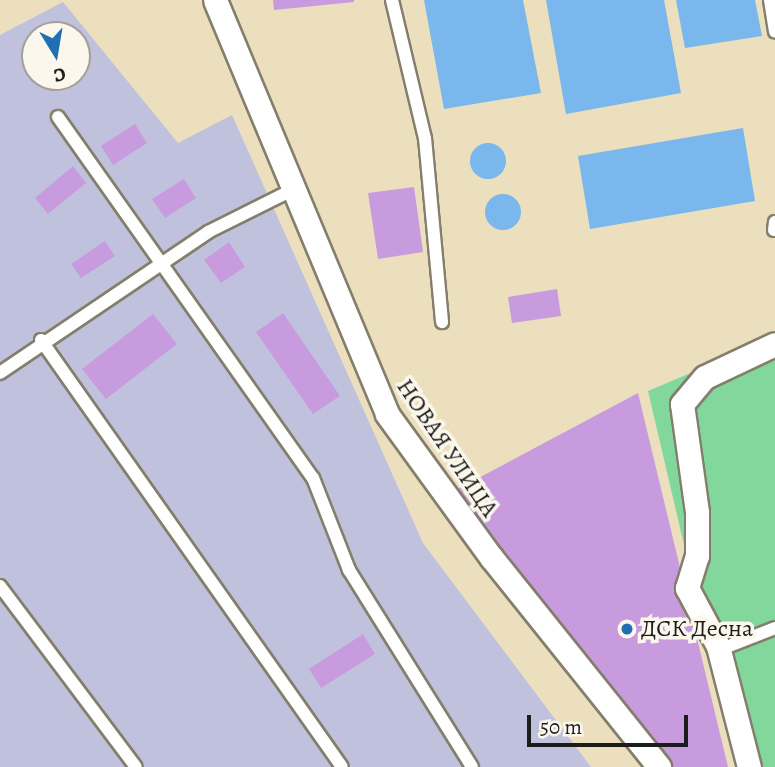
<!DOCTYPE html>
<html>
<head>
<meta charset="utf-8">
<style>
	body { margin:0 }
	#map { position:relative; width:775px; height:767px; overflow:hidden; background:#ebdfbd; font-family:Alegreya,serif }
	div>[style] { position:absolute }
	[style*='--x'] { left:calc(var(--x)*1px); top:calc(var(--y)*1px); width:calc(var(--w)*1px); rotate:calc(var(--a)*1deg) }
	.industrial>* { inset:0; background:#c0c2dd }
	.green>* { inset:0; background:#82d89c }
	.water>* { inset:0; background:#79b7ec }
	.round { border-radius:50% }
	.building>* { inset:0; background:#c89bdf }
	.roads { filter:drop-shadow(2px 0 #847e6c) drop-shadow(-2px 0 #847e6c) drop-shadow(0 2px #847e6c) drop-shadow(0 -2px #847e6c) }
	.lane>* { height:12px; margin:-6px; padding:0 6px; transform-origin:6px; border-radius:6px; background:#fff }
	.street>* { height:23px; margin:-11.5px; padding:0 11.5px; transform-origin:11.5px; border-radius:11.5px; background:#fff }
	.dots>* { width:19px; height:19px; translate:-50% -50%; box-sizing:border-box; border:4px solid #fbf7ec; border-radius:50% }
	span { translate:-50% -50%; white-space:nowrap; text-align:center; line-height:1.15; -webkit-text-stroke:7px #fbf7ec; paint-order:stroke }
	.street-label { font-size:24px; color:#1c1c1c }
	.poi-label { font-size:24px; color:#1c1c1c }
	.left { translate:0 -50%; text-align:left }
	.north { position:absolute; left:21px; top:21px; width:70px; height:70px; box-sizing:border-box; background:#fbf7ec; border:2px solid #a29f99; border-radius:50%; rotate:169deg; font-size:19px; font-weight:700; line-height:28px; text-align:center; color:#1c1c1c }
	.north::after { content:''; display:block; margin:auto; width:24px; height:32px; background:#1f6fb2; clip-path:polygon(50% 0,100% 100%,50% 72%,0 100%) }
	.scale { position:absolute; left:527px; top:715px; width:161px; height:32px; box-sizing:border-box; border:4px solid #1c1c1c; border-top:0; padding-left:9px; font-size:21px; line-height:24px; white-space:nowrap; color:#1c1c1c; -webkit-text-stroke:5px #fbf7ec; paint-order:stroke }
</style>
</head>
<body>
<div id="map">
	<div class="industrial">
		<div style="clip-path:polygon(evenodd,63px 2px,178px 143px,232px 115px,423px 543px,591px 767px,0 767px,0 35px,63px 2px,35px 35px,77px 35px,77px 77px,35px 77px,35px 35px)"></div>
	</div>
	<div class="green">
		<div style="clip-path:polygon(775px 337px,775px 767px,736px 767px,648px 391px)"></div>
	</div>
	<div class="water">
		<div style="clip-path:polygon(424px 0,523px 0,541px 93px,444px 109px)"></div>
		<div style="clip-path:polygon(546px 0,664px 0,681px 93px,566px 114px)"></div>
		<div style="clip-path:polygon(676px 0,755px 0,762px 36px,685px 48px)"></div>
		<div style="clip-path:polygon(743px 128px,755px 201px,590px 229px,578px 156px)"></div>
		<div class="round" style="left:470px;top:143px;width:36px;height:36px"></div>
		<div class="round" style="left:485px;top:194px;width:36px;height:36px"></div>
	</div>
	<div class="building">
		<div style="clip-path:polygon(273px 0,354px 0,354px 2px,274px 10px)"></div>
		<div style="clip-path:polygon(135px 124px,147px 143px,113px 165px,101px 146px)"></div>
		<div style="clip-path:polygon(73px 166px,86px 183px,48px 214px,35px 198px)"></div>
		<div style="clip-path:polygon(184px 179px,196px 198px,165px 218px,152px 199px)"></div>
		<div style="clip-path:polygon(414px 187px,423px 252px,378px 259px,368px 193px)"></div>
		<div style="clip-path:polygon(105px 241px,115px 256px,81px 278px,71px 264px)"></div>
		<div style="clip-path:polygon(229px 242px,245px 267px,221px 283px,204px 260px)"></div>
		<div style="clip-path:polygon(557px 289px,561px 316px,512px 323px,508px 297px)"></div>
		<div style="clip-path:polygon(283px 313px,340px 396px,313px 414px,256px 332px)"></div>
		<div style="clip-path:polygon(153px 314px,177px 344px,106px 399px,82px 369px)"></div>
		<div style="clip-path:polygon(638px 393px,728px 767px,665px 767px,454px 491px)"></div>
		<div style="clip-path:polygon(363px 634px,375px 654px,321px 688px,309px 669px)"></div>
	</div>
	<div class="roads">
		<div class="lane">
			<div style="--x:392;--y:0;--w:142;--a:76.6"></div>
			<div style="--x:425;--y:138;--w:185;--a:84.7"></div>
			<div style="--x:770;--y:0;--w:32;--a:81"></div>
			<div style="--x:58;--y:117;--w:442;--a:54.8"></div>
			<div style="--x:313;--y:478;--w:99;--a:68.6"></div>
			<div style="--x:349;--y:570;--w:232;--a:58"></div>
			<div style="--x:774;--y:230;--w:8;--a:-83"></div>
			<div style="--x:41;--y:340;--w:522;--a:54.82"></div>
			<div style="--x:0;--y:373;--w:251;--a:-34.1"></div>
			<div style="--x:208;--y:232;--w:96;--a:-26.6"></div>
			<div style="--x:0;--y:586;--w:226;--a:53.1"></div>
			<div style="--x:719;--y:650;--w:60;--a:-21.4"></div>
		</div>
		<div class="street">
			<div style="--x:215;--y:0;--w:448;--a:67.4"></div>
			<div style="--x:387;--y:414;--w:177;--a:54"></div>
			<div style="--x:491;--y:557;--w:269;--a:51.3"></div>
			<div style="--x:749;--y:767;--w:125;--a:-104.4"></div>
			<div style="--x:718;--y:646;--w:66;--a:-118.1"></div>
			<div style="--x:687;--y:588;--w:34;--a:-73"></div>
			<div style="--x:697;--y:556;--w:44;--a:-90"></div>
			<div style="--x:697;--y:512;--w:109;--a:-97.9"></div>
			<div style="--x:682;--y:404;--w:35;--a:-50"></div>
			<div style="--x:705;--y:377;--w:77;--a:-25.2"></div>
		</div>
	</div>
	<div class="dots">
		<div style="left:627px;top:629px;background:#1f6fb2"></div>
	</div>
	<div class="street-label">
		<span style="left:447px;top:448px;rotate:56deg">НОВАЯ УЛИЦА</span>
	</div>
	<div class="poi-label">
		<span class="left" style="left:641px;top:629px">ДСК Десна</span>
	</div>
	<div class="north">С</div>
	<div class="scale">50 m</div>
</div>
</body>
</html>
